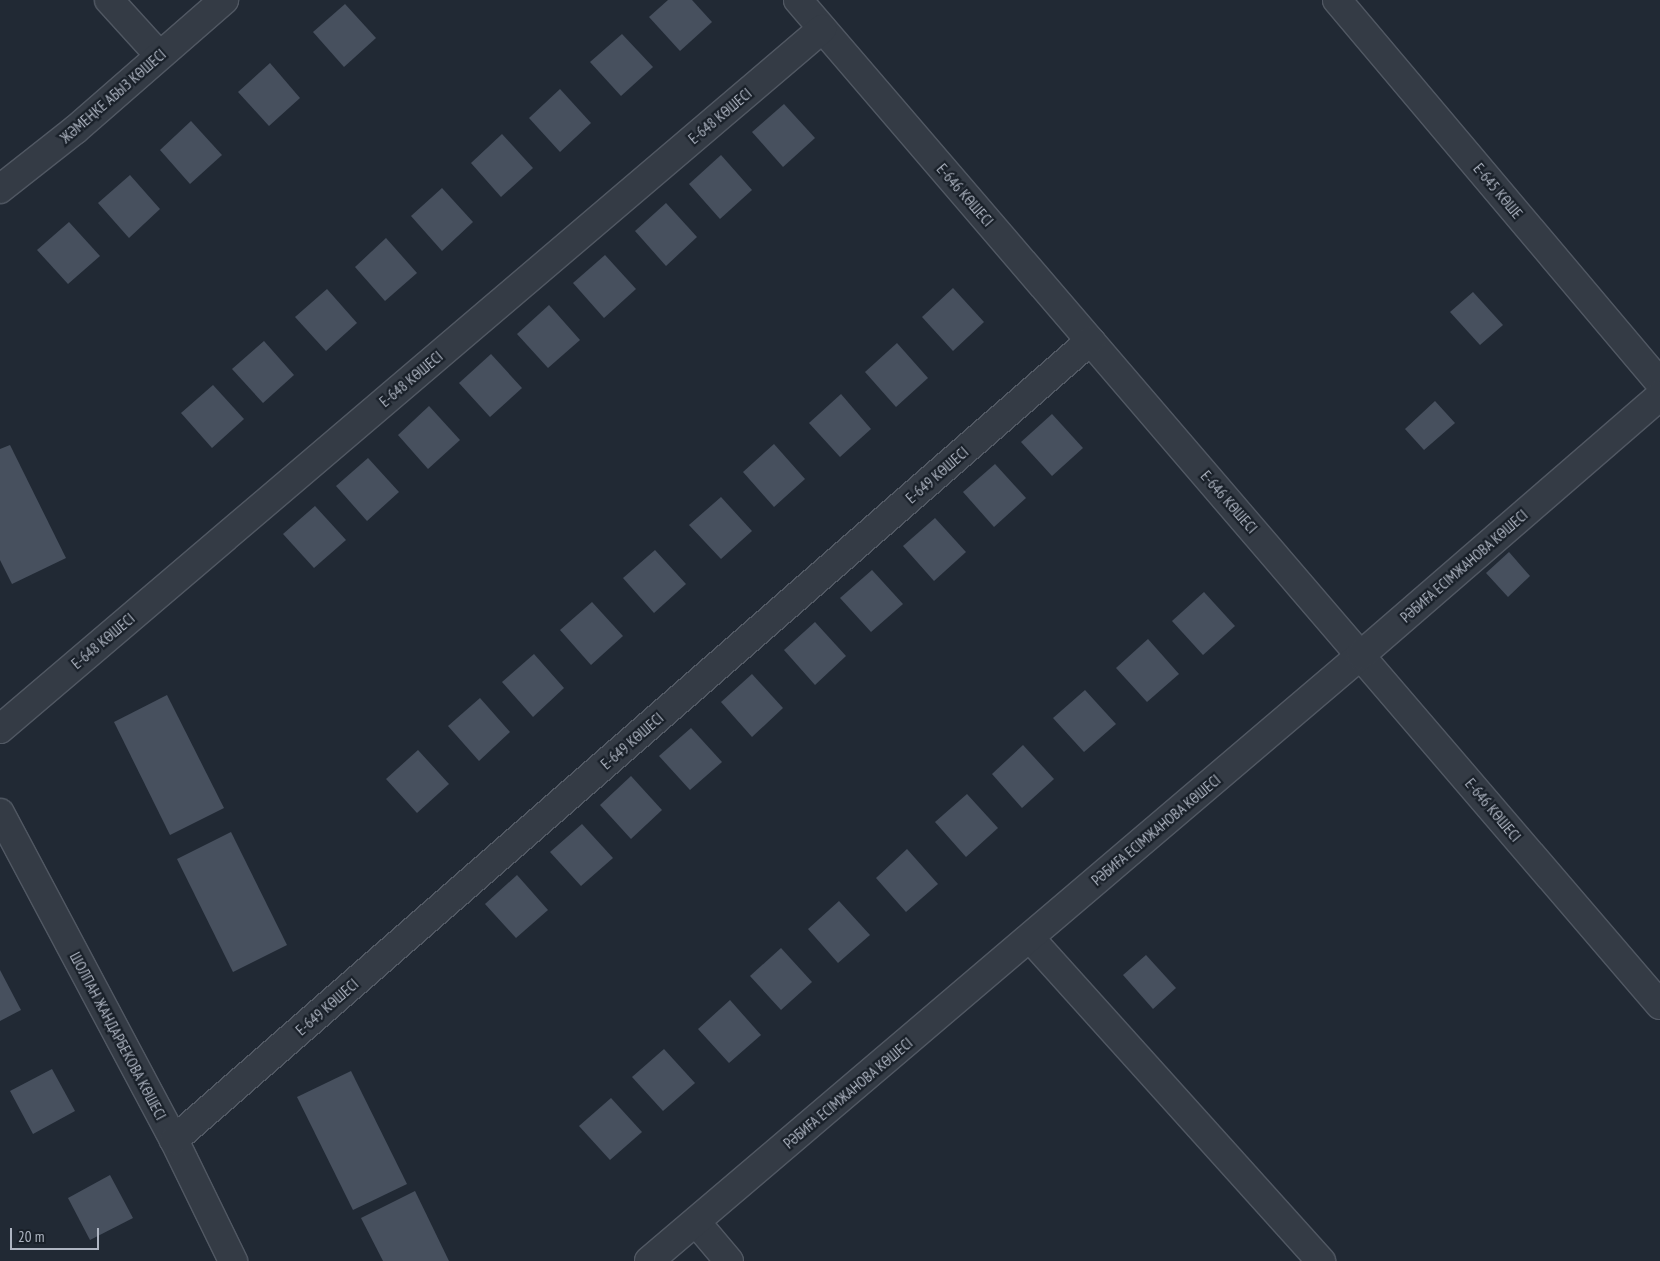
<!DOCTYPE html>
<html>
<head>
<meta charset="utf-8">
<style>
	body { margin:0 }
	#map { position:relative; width:1660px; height:1261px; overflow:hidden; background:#212934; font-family:"PT Sans Narrow",sans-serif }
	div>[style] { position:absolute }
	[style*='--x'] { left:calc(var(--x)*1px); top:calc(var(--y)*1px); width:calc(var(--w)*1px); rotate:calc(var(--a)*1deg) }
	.building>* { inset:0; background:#47505e }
	.roads { filter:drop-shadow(1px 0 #515863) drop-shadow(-1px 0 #515863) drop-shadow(0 1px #515863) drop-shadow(0 -1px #515863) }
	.minor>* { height:28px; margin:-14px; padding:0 14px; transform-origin:14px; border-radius:14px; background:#343b45 }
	span { translate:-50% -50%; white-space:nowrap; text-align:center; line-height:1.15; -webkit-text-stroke:4.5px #192029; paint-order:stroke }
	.street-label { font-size:15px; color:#aeb5c2 }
	.scale { position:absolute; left:10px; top:1228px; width:89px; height:22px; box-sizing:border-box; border:2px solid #aeb5c2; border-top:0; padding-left:6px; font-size:15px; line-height:18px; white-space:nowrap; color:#aeb5c2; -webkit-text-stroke:4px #192029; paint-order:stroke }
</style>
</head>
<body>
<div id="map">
	<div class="building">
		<div style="clip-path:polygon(668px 0,692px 0,712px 22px,680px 51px,649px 17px)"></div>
		<div style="clip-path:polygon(345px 4px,376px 38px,344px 67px,313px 32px)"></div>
		<div style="clip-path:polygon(622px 34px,653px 67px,621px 96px,590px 62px)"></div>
		<div style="clip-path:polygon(270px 63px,300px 98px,269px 126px,238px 92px)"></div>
		<div style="clip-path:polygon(560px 89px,591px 123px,560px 152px,529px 118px)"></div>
		<div style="clip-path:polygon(784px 104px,815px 138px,783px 167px,752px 132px)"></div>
		<div style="clip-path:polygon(191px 121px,222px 155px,190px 184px,160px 150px)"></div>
		<div style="clip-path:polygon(502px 134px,533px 168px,501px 197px,471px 163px)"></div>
		<div style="clip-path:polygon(721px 155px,752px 190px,720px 219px,689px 184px)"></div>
		<div style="clip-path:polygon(130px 175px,160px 209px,129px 238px,98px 203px)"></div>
		<div style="clip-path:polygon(442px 188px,473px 222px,442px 251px,411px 216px)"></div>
		<div style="clip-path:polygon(666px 203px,697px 237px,666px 266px,635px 231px)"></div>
		<div style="clip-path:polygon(69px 222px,100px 256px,68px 284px,37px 250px)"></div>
		<div style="clip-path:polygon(386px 238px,417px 273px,385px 301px,355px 267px)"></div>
		<div style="clip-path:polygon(605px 255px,636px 289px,604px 318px,573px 283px)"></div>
		<div style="clip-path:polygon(953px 288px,984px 322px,953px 351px,922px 317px)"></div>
		<div style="clip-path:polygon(327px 289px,357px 323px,326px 351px,295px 317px)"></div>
		<div style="clip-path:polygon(1473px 292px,1503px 325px,1480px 345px,1450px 312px)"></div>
		<div style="clip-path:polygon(549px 305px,580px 340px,548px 368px,517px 334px)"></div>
		<div style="clip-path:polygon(264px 341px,294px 375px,263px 403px,232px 369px)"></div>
		<div style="clip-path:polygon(897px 343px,928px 378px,896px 407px,865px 372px)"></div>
		<div style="clip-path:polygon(491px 354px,522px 388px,490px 417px,459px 383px)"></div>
		<div style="clip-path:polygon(213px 385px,244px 419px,212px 448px,181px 413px)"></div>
		<div style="clip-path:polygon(841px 394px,871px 429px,840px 457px,809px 423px)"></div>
		<div style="clip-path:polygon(1435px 401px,1455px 423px,1424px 450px,1405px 429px)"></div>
		<div style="clip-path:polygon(429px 406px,460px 440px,428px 469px,398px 435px)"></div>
		<div style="clip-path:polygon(1052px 414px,1083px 448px,1052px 476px,1021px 442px)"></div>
		<div style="clip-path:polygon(774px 444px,805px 479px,774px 507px,743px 472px)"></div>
		<div style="clip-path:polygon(10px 445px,66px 558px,12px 584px,0 560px,0 449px)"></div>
		<div style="clip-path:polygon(368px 458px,399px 492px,367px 521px,336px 486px)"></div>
		<div style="clip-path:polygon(995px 464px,1026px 498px,994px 527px,963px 492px)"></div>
		<div style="clip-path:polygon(721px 497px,752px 531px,721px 559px,689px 525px)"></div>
		<div style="clip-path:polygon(315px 506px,346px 540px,314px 568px,283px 534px)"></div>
		<div style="clip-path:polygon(935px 518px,966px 552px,934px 581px,903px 546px)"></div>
		<div style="clip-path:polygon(655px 550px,686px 584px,654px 613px,623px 578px)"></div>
		<div style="clip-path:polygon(1509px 552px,1530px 576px,1508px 597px,1486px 573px)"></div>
		<div style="clip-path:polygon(872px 570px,903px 604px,871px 632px,840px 598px)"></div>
		<div style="clip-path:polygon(1204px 592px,1235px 626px,1203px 655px,1172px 621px)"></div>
		<div style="clip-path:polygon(592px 602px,623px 636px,591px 665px,560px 630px)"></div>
		<div style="clip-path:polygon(815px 622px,846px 656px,815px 685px,784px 650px)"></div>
		<div style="clip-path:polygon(1148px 639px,1179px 674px,1147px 702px,1116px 668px)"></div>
		<div style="clip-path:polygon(534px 654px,564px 688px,533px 717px,502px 682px)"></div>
		<div style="clip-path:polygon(752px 674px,783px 708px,752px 737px,721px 702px)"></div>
		<div style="clip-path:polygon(1085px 690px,1116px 724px,1084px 752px,1053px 718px)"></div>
		<div style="clip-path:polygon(167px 695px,224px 808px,170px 835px,114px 722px)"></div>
		<div style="clip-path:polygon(480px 698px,510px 732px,479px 761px,448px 726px)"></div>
		<div style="clip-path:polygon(691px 728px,722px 762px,690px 790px,659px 756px)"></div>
		<div style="clip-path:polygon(1023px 745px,1054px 779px,1022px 808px,992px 774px)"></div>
		<div style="clip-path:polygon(418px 750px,449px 784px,417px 813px,386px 779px)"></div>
		<div style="clip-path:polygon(631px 776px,662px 810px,631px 839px,600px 805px)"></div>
		<div style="clip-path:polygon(967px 794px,998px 828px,966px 857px,935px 822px)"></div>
		<div style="clip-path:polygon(582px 824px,613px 858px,581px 886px,550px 852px)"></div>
		<div style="clip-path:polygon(231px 832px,287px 945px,233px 972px,177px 859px)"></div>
		<div style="clip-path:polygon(907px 849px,938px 884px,906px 912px,876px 878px)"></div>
		<div style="clip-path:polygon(517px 875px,548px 910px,516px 938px,485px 904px)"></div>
		<div style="clip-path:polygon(839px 901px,870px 935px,838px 963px,808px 929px)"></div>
		<div style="clip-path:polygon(781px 948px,812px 982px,781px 1010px,750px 976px)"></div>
		<div style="clip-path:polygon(1146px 955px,1176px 988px,1153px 1009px,1123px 975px)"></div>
		<div style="clip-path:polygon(0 970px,21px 1010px,0 1021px)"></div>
		<div style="clip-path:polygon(730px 1000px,761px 1035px,729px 1063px,698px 1029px)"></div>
		<div style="clip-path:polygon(664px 1049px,695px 1083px,663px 1111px,632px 1077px)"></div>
		<div style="clip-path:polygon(52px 1069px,75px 1111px,33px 1134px,10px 1091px)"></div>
		<div style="clip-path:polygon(351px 1071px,407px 1184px,353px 1210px,297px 1097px)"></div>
		<div style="clip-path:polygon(611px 1098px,642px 1132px,610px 1160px,579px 1126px)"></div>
		<div style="clip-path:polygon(110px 1175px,133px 1218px,90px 1240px,68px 1198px)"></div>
		<div style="clip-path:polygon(415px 1191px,449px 1261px,383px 1261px,361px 1218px)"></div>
	</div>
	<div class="roads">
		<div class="minor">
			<div style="--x:109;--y:0;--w:74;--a:47.7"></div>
			<div style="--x:798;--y:0;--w:1324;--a:49.38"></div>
			<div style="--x:1337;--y:0;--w:501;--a:49.86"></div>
			<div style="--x:0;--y:189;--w:95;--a:-38.2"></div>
			<div style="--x:75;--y:130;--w:198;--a:-41.1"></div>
			<div style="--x:0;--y:729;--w:1080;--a:-40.42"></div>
			<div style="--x:0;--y:813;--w:370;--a:62"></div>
			<div style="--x:174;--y:1140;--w:135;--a:64"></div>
			<div style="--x:1030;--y:938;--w:435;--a:48"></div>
			<div style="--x:174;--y:1140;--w:1216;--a:-41.1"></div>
			<div style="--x:696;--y:1222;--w:51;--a:49.8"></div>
			<div style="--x:649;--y:1261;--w:935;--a:-40.4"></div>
			<div style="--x:1361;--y:655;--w:396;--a:-40.9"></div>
		</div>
	</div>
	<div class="street-label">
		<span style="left:113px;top:96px;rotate:-41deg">ЖӘМЕҢКЕ АБЫЗ КӨШЕСІ</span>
		<span style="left:720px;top:116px;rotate:-40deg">Е-648 КӨШЕСІ</span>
		<span style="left:1498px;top:191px;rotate:50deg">Е-645 КӨШЕ</span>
		<span style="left:965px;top:195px;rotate:49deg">Е-646 КӨШЕСІ</span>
		<span style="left:411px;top:379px;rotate:-40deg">Е-648 КӨШЕСІ</span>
		<span style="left:937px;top:475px;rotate:-41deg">Е-649 КӨШЕСІ</span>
		<span style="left:1229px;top:502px;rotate:49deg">Е-646 КӨШЕСІ</span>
		<span style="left:1464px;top:566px;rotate:-41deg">РӘБИҒА ЕСІМЖАНОВА КӨШЕСІ</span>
		<span style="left:103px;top:641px;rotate:-40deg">Е-648 КӨШЕСІ</span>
		<span style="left:632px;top:741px;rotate:-41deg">Е-649 КӨШЕСІ</span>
		<span style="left:1493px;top:810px;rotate:50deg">Е-646 КӨШЕСІ</span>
		<span style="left:1156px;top:830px;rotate:-40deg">РӘБИҒА ЕСІМЖАНОВА КӨШЕСІ</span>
		<span style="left:327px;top:1007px;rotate:-41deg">Е-649 КӨШЕСІ</span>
		<span style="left:118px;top:1036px;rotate:62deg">ШОЛПАН ЖАНДАРБЕКОВА КӨШЕСІ</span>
		<span style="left:848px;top:1093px;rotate:-40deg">РӘБИҒА ЕСІМЖАНОВА КӨШЕСІ</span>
	</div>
	<div class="scale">20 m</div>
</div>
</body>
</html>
